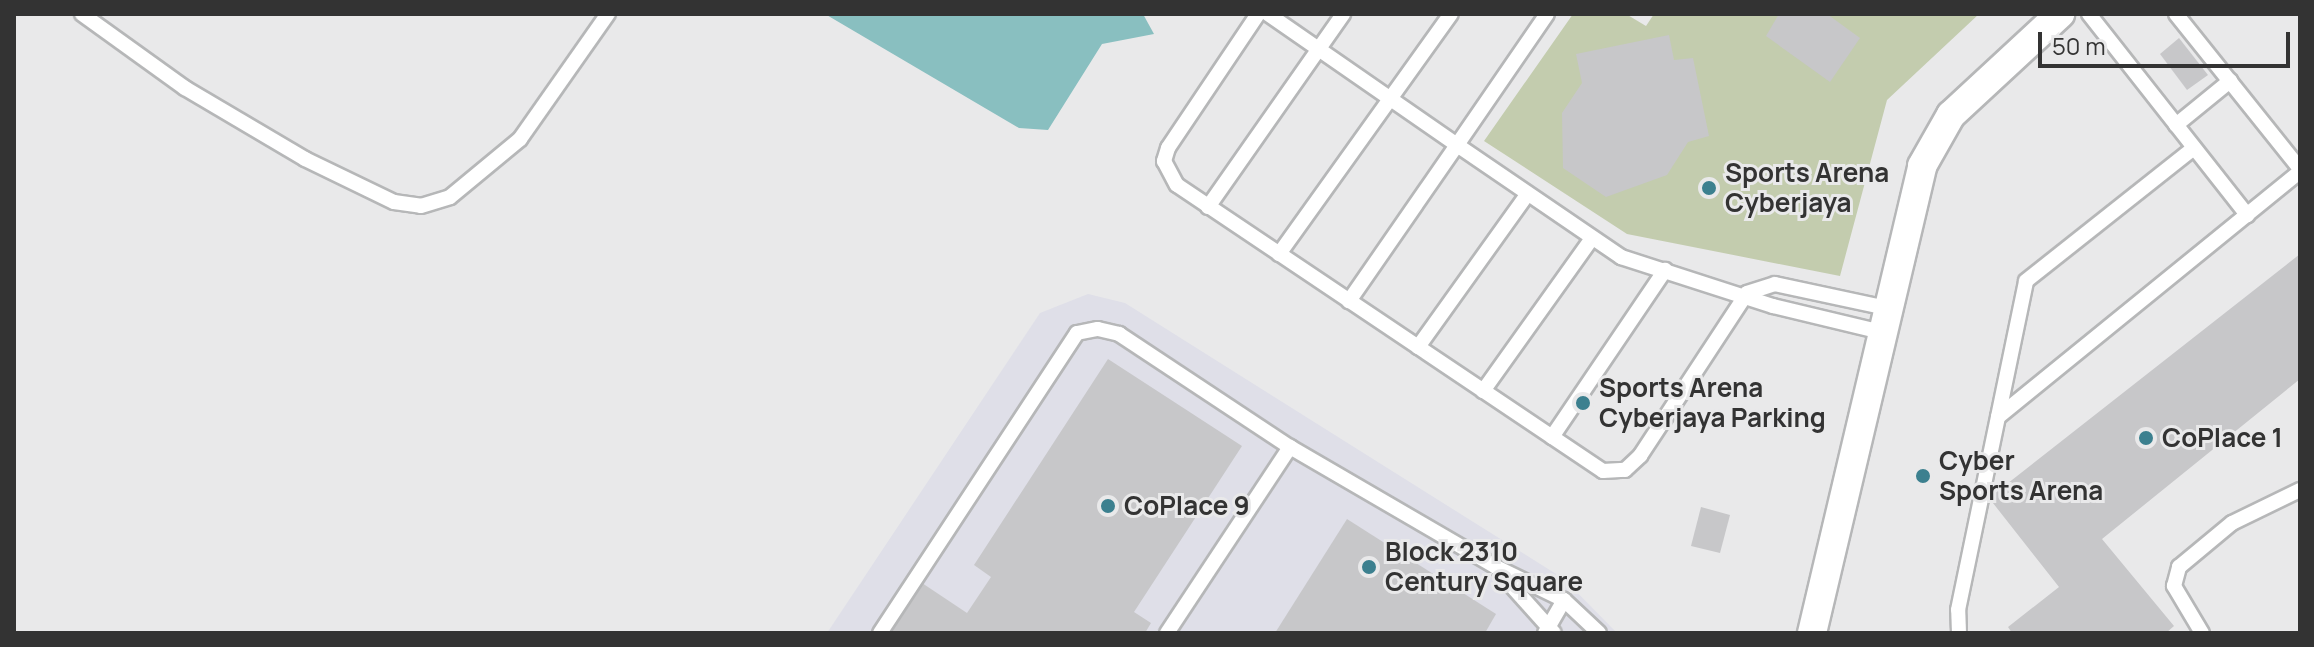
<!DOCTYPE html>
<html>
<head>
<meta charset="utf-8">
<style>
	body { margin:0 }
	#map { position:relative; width:2314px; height:647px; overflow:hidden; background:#e9e9ea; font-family:Manrope,sans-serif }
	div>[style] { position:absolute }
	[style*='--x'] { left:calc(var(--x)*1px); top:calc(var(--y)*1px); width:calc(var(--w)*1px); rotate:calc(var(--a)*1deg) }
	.built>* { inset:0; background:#dfdfe8 }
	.green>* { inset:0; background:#c3ccae }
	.water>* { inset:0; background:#89bfc0 }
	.building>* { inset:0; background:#c7c7c9 }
	.roads { filter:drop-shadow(2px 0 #b6b7b8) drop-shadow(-2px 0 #b6b7b8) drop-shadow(0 2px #b6b7b8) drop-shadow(0 -2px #b6b7b8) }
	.lane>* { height:14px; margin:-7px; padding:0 7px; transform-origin:7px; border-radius:7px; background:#fff }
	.street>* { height:28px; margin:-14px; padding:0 14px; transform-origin:14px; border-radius:14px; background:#fff }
	.dots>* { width:22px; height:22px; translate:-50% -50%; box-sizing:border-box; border:4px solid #e9e9ea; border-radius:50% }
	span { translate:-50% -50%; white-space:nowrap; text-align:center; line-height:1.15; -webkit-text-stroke:6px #e9e9ea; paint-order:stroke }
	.poi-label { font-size:26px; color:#333; font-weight:700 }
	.left { translate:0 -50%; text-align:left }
	.frame { position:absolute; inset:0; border:16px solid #333; pointer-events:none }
	.scale { position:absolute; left:2038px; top:32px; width:252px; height:36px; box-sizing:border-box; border:4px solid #333; border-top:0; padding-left:10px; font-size:24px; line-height:28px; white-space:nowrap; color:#333; -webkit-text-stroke:6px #e9e9ea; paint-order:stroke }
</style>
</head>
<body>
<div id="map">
	<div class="built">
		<div style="clip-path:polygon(1088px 294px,1125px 303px,1564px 579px,1617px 633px,827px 633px,1040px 313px)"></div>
	</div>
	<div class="green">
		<div style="clip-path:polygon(1573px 14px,1626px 14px,1646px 26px,1654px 14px,1979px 14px,1887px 100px,1840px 276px,1627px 234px,1484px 141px)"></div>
	</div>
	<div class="water">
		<div style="clip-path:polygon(825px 14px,1143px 14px,1154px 34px,1102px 44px,1048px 130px,1019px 128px)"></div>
	</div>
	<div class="building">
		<div style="clip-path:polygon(1779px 14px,1827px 14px,1860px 38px,1830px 82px,1766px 36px)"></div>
		<div style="clip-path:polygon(1669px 35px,1674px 60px,1693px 58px,1709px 136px,1688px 142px,1667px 175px,1606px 197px,1563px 168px,1562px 113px,1582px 83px,1576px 54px)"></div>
		<div style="clip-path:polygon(2179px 38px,2208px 75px,2187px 90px,2160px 54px)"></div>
		<div style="clip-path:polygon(2300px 254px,2300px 379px,2102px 539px,2174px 626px,2166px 633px,2012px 633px,2008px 627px,2059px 587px,1989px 498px)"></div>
		<div style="clip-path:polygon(1108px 359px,1242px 446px,1134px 612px,1151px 623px,1145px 633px,890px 633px,922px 583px,967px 613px,991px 577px,974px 565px)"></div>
		<div style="clip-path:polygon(1701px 507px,1730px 515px,1720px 553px,1691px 546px)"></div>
		<div style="clip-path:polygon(1347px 519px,1496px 614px,1485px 633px,1275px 633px)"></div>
	</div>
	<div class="roads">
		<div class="lane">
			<div style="--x:82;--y:14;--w:127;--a:35.7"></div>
			<div style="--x:185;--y:88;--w:139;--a:30.6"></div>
			<div style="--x:305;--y:159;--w:99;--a:25.8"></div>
			<div style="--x:394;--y:202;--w:27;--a:8"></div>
			<div style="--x:421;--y:206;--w:30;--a:-17"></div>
			<div style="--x:450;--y:197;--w:91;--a:-39.6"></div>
			<div style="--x:520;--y:139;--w:153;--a:-54.9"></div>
			<div style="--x:1258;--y:14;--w:161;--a:123.9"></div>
			<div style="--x:1168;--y:148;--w:14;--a:107"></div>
			<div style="--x:1164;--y:161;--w:27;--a:62"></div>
			<div style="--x:1177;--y:185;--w:513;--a:33.88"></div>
			<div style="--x:1603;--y:471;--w:22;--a:-3"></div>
			<div style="--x:1625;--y:470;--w:21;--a:-43"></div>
			<div style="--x:1640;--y:456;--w:195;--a:-56.7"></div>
			<div style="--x:1747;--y:293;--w:29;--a:-18"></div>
			<div style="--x:1775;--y:284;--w:115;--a:12.1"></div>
			<div style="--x:1268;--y:14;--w:230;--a:34.7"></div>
			<div style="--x:1457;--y:145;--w:190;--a:124.7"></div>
			<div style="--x:1547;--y:14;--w:159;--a:124.5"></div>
			<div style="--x:1457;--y:145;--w:199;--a:34.3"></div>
			<div style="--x:1621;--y:257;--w:160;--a:17.9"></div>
			<div style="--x:1773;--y:306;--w:111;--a:13.5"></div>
			<div style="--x:2089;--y:14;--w:256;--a:51.8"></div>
			<div style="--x:2176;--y:14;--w:198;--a:51.3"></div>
			<div style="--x:2176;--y:125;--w:70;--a:-39.2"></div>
			<div style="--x:1208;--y:207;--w:236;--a:-55"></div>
			<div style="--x:1279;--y:254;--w:295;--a:-54.4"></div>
			<div style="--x:1418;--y:347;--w:187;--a:-54.4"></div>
			<div style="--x:1483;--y:391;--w:188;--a:-54.5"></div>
			<div style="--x:1998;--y:417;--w:389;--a:-39.1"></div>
			<div style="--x:1552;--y:437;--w:202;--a:-55.9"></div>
			<div style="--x:1501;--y:574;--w:79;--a:48.1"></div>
			<div style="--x:880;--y:633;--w:359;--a:-56.7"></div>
			<div style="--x:1077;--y:333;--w:21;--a:-11"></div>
			<div style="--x:1098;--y:329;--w:22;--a:13"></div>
			<div style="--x:1119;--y:334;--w:205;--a:33.5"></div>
			<div style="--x:1290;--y:447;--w:238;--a:30.2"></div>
			<div style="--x:1496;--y:567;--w:76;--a:25.9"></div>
			<div style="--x:1564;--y:600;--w:48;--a:43.3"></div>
			<div style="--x:1167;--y:633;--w:223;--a:-56.5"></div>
			<div style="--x:1545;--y:633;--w:38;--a:-60"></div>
			<div style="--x:1959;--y:633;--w:23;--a:-92"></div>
			<div style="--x:1958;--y:610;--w:336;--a:-78.3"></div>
			<div style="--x:2026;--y:281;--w:214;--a:-38.4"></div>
			<div style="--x:2202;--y:633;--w:55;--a:-120.8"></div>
			<div style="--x:2174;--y:586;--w:20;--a:-75"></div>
			<div style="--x:2179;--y:567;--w:69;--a:-39.7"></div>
			<div style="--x:2232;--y:523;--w:76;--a:-25.9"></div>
		</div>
		<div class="street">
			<div style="--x:1812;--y:633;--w:480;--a:-76.7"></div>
			<div style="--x:1922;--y:166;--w:59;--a:-60.4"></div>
			<div style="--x:1951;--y:115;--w:149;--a:-42.8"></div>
		</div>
	</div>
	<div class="dots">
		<div style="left:1709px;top:188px;background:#3c808f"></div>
		<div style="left:1583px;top:403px;background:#3c808f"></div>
		<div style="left:2146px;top:438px;background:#3c808f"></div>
		<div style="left:1923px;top:476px;background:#3c808f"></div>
		<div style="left:1108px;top:506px;background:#3c808f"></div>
		<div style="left:1369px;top:567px;background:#3c808f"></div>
	</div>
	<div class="poi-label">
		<span class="left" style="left:1725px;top:188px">Sports Arena<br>Cyberjaya</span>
		<span class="left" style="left:1599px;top:403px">Sports Arena<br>Cyberjaya Parking</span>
		<span class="left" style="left:2162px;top:438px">CoPlace 1</span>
		<span class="left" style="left:1939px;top:476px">Cyber<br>Sports Arena</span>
		<span class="left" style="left:1124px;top:506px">CoPlace 9</span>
		<span class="left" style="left:1385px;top:567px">Block 2310<br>Century Square</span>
	</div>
	<div class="frame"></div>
	<div class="scale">50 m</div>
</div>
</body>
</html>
